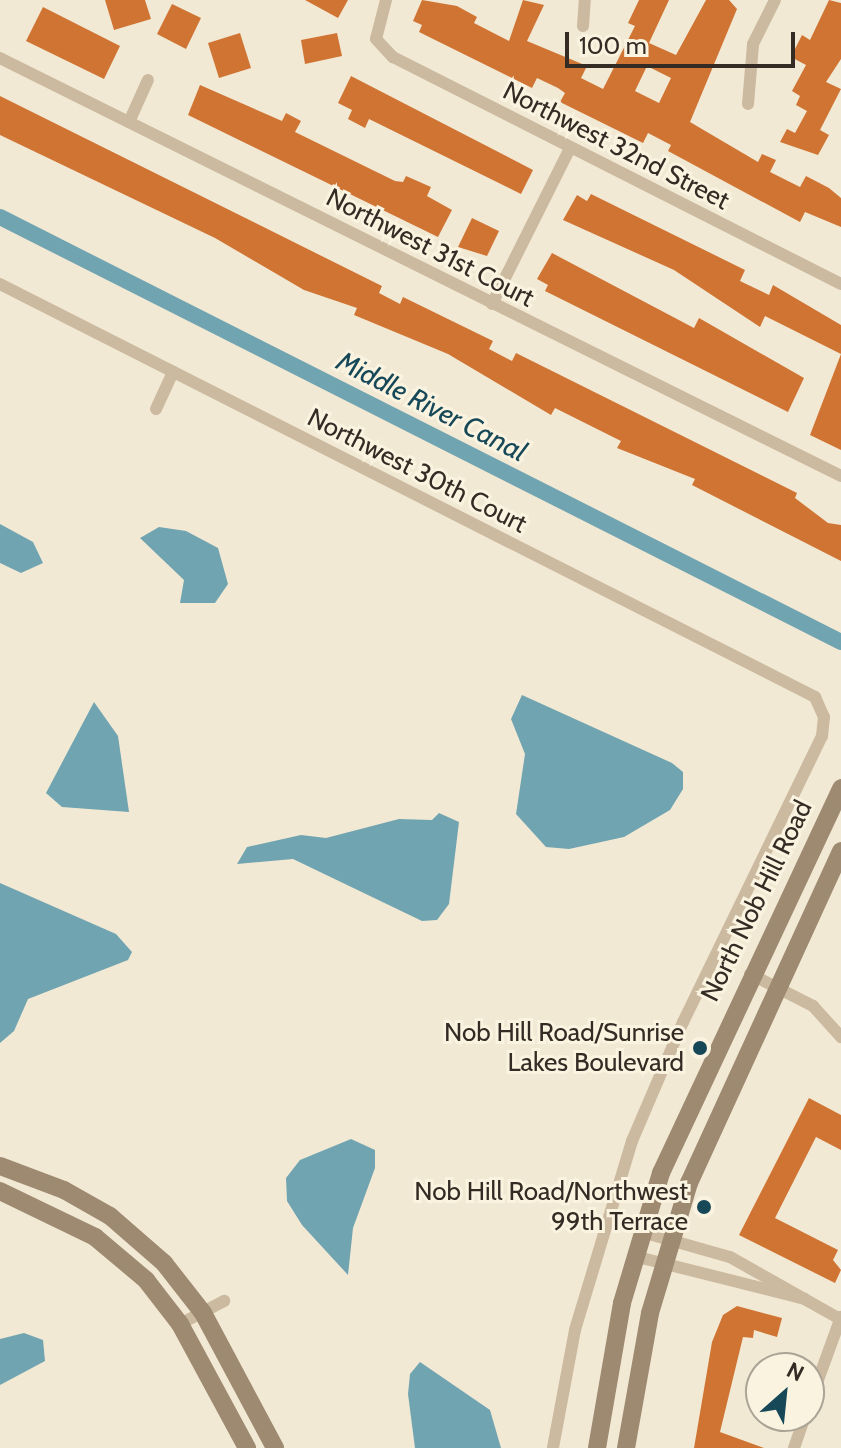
<!DOCTYPE html>
<html>
<head>
<meta charset="utf-8">
<style>
	body { margin:0 }
	#map { position:relative; width:841px; height:1448px; overflow:hidden; background:#f2e9d4; font-family:Cabin,sans-serif }
	div>[style] { position:absolute }
	[style*='--x'] { left:calc(var(--x)*1px); top:calc(var(--y)*1px); width:calc(var(--w)*1px); rotate:calc(var(--a)*1deg) }
	.water>* { inset:0; background:#71a4b1 }
	.canal>* { height:16px; margin:-8px; padding:0 8px; transform-origin:8px; border-radius:8px; background:#71a4b1 }
	.building>* { inset:0; background:#d07434 }
	.street>* { height:12px; margin:-6px; padding:0 6px; transform-origin:6px; border-radius:6px; background:#cbbaa0 }
	.secondary>* { height:18px; margin:-9px; padding:0 9px; transform-origin:9px; border-radius:9px; background:#9e8971 }
	.dots>* { width:22px; height:22px; translate:-50% -50%; box-sizing:border-box; border:4px solid #faf3e0; border-radius:50% }
	span { translate:-50% -50%; white-space:nowrap; text-align:center; line-height:1.15; -webkit-text-stroke:6px #faf3e0; paint-order:stroke }
	.street-label { font-size:26px; color:#342b24 }
	.poi-label { font-size:26px; color:#342b24 }
	.right { translate:-100% -50%; text-align:right }
	.water-label { font-size:28px; color:#174858; font-style:italic }
	.north { position:absolute; left:745px; top:1352px; width:80px; height:80px; box-sizing:border-box; background:#faf3e0; border:2px solid #aba395; border-radius:50%; rotate:27deg; font-size:22px; font-weight:700; line-height:32px; text-align:center; color:#342b24 }
	.north::after { content:''; display:block; margin:auto; width:28px; height:36px; background:#174858; clip-path:polygon(50% 0,100% 100%,50% 72%,0 100%) }
	.scale { position:absolute; left:565px; top:32px; width:230px; height:36px; box-sizing:border-box; border:4px solid #342b24; border-top:0; padding-left:10px; font-size:24px; line-height:28px; white-space:nowrap; color:#342b24; -webkit-text-stroke:6px #faf3e0; paint-order:stroke }
</style>
</head>
<body>
<div id="map">
	<div class="water">
		<div style="clip-path:polygon(0 524px,33px 542px,43px 563px,21px 573px,0 563px)"></div>
		<div style="clip-path:polygon(159px 527px,186px 531px,218px 548px,228px 584px,215px 603px,180px 603px,184px 580px,140px 538px)"></div>
		<div style="clip-path:polygon(522px 695px,672px 763px,683px 772px,683px 789px,670px 810px,624px 837px,569px 849px,546px 847px,516px 814px,525px 754px,511px 719px)"></div>
		<div style="clip-path:polygon(94px 702px,118px 736px,129px 812px,62px 807px,46px 793px)"></div>
		<div style="clip-path:polygon(439px 813px,459px 822px,449px 904px,437px 920px,422px 921px,293px 859px,237px 864px,247px 847px,301px 835px,326px 838px,399px 819px,432px 820px)"></div>
		<div style="clip-path:polygon(0 883px,116px 934px,132px 952px,128px 960px,28px 999px,14px 1031px,0 1043px)"></div>
		<div style="clip-path:polygon(351px 1139px,375px 1150px,375px 1168px,353px 1228px,348px 1275px,302px 1225px,287px 1201px,286px 1178px,300px 1160px)"></div>
		<div style="clip-path:polygon(24px 1333px,43px 1340px,45px 1361px,0 1385px,0 1339px)"></div>
		<div style="clip-path:polygon(420px 1362px,490px 1410px,501px 1448px,415px 1448px,408px 1394px,410px 1374px)"></div>
	</div>
	<div class="canal">
		<div style="--x:0;--y:217;--w:942;--a:26.81"></div>
	</div>
	<div class="building">
		<div style="clip-path:polygon(105px 0,145px 0,151px 19px,114px 30px)"></div>
		<div style="clip-path:polygon(305px 0,348px 0,338px 18px)"></div>
		<div style="clip-path:polygon(evenodd,422px 0,457px 6px,477px 17px,474px 23px,509px 41px,523px 0,544px 5px,527px 41px,587px 66px,581px 78px,603px 89px,635px 26px,628px 23px,639px 0,669px 0,649px 43px,676px 55px,706px 0,729px 0,737px 9px,690px 122px,758px 162px,762px 154px,776px 160px,770px 172px,800px 187px,806px 176px,829px 188px,841px 198px,841px 227px,805px 212px,800px 222px,668px 151px,671px 145px,648px 133px,643px 143px,560px 102px,565px 93px,558px 88px,537px 78px,532px 88px,419px 32px,422px 25px,413px 21px,422px 0,647px 66px,671px 78px,659px 103px,635px 91px,647px 66px)"></div>
		<div style="clip-path:polygon(829px 0,841px 3px,841px 59px,826px 82px,841px 89px,820px 130px,829px 135px,818px 155px,780px 142px,787px 129px,795px 133px,807px 111px,796px 105px,800px 96px,792px 91px,806px 65px,791px 57px,802px 35px,810px 40px)"></div>
		<div style="clip-path:polygon(172px 4px,201px 18px,186px 49px,157px 34px)"></div>
		<div style="clip-path:polygon(43px 7px,120px 46px,104px 79px,26px 41px)"></div>
		<div style="clip-path:polygon(240px 33px,251px 68px,219px 78px,208px 43px)"></div>
		<div style="clip-path:polygon(337px 33px,342px 56px,305px 64px,301px 40px)"></div>
		<div style="clip-path:polygon(351px 76px,533px 170px,521px 194px,369px 119px,365px 128px,348px 119px,352px 110px,338px 103px)"></div>
		<div style="clip-path:polygon(200px 85px,282px 121px,286px 113px,301px 121px,295px 132px,395px 181px,403px 182px,406px 176px,431px 187px,427px 196px,452px 210px,438px 237px,188px 115px)"></div>
		<div style="clip-path:polygon(0 96px,382px 286px,379px 293px,400px 304px,403px 297px,493px 341px,489px 349px,512px 361px,516px 353px,797px 493px,795px 498px,828px 523px,841px 525px,841px 561px,692px 485px,695px 479px,617px 448px,621px 441px,555px 408px,551px 415px,448px 354px,354px 315px,357px 308px,304px 290px,215px 238px,0 135px)"></div>
		<div style="clip-path:polygon(591px 194px,745px 270px,740px 281px,769px 295px,773px 285px,841px 325px,841px 450px,810px 435px,841px 354px,765px 316px,760px 327px,674px 270px,563px 220px,577px 195px,587px 201px)"></div>
		<div style="clip-path:polygon(472px 218px,499px 231px,487px 256px,458px 247px)"></div>
		<div style="clip-path:polygon(552px 253px,694px 328px,699px 318px,804px 378px,788px 412px,545px 291px,548px 285px,537px 279px)"></div>
		<div style="clip-path:polygon(809px 1098px,841px 1115px,841px 1150px,816px 1137px,775px 1218px,838px 1250px,833px 1260px,841px 1270px,835px 1283px,739px 1235px)"></div>
		<div style="clip-path:polygon(737px 1306px,782px 1318px,777px 1337px,754px 1330px,753px 1338px,743px 1337px,720px 1432px,764px 1448px,694px 1448px,712px 1342px,723px 1315px)"></div>
	</div>
	<div class="street">
		<div style="--x:386;--y:0;--w:40;--a:104.4"></div>
		<div style="--x:376;--y:39;--w:25;--a:47"></div>
		<div style="--x:393;--y:57;--w:502;--a:26.87"></div>
		<div style="--x:583;--y:26;--w:26;--a:-86"></div>
		<div style="--x:0;--y:58;--w:939;--a:26.43"></div>
		<div style="--x:748;--y:104;--w:60;--a:-85.2"></div>
		<div style="--x:753;--y:44;--w:49;--a:-63.4"></div>
		<div style="--x:129;--y:122;--w:46;--a:-65.7"></div>
		<div style="--x:0;--y:284;--w:914;--a:26.87"></div>
		<div style="--x:815;--y:697;--w:22;--a:66"></div>
		<div style="--x:824;--y:717;--w:19;--a:96"></div>
		<div style="--x:822;--y:736;--w:318;--a:115.9"></div>
		<div style="--x:683;--y:1022;--w:129;--a:113.2"></div>
		<div style="--x:632;--y:1141;--w:197;--a:106.8"></div>
		<div style="--x:575;--y:1330;--w:120;--a:100.6"></div>
		<div style="--x:492;--y:304;--w:174;--a:-63.4"></div>
		<div style="--x:156;--y:409;--w:41;--a:-65.3"></div>
		<div style="--x:750;--y:974;--w:71;--a:26.9"></div>
		<div style="--x:813;--y:1006;--w:42;--a:47.9"></div>
		<div style="--x:642;--y:1232;--w:91;--a:15.9"></div>
		<div style="--x:730;--y:1257;--w:126;--a:29.4"></div>
		<div style="--x:634;--y:1256;--w:176;--a:14.1"></div>
		<div style="--x:180;--y:1324;--w:50;--a:-27.6"></div>
		<div style="--x:809;--y:1405;--w:94;--a:-70"></div>
		<div style="--x:794;--y:1448;--w:34;--a:-71"></div>
	</div>
	<div class="secondary">
		<div style="--x:0;--y:1166;--w:68;--a:20.6"></div>
		<div style="--x:64;--y:1190;--w:53;--a:29.5"></div>
		<div style="--x:110;--y:1216;--w:72;--a:41"></div>
		<div style="--x:164;--y:1263;--w:63;--a:52"></div>
		<div style="--x:203;--y:1313;--w:153;--a:61.9"></div>
		<div style="--x:0;--y:1191;--w:106;--a:25.8"></div>
		<div style="--x:95;--y:1237;--w:67;--a:40.1"></div>
		<div style="--x:146;--y:1280;--w:56;--a:52.3"></div>
		<div style="--x:180;--y:1324;--w:141;--a:61.6"></div>
		<div style="--x:597;--y:1448;--w:147;--a:-80.2"></div>
		<div style="--x:622;--y:1303;--w:136;--a:-73.3"></div>
		<div style="--x:661;--y:1173;--w:425;--a:-64.9"></div>
		<div style="--x:626;--y:1448;--w:137;--a:-79.9"></div>
		<div style="--x:650;--y:1313;--w:136;--a:-73.3"></div>
		<div style="--x:689;--y:1183;--w:365;--a:-65.4"></div>
	</div>
	<div class="dots">
		<div style="left:700px;top:1048px;background:#174858"></div>
		<div style="left:704px;top:1207px;background:#174858"></div>
	</div>
	<div class="street-label">
		<span style="left:616px;top:146px;rotate:27deg">Northwest 32nd Street</span>
		<span style="left:430px;top:248px;rotate:27deg">Northwest 31st Court</span>
		<span style="left:417px;top:471px;rotate:27deg">Northwest 30th Court</span>
		<span style="left:757px;top:901px;rotate:-64deg">North Nob Hill Road</span>
	</div>
	<div class="poi-label">
		<span class="right" style="left:684px;top:1048px">Nob Hill Road/Sunrise<br>Lakes Boulevard</span>
		<span class="right" style="left:688px;top:1207px">Nob Hill Road/Northwest<br>99th Terrace</span>
	</div>
	<div class="water-label">
		<span style="left:432px;top:406px;rotate:27deg">Middle River Canal</span>
	</div>
	<div class="north">N</div>
	<div class="scale">100 m</div>
</div>
</body>
</html>
